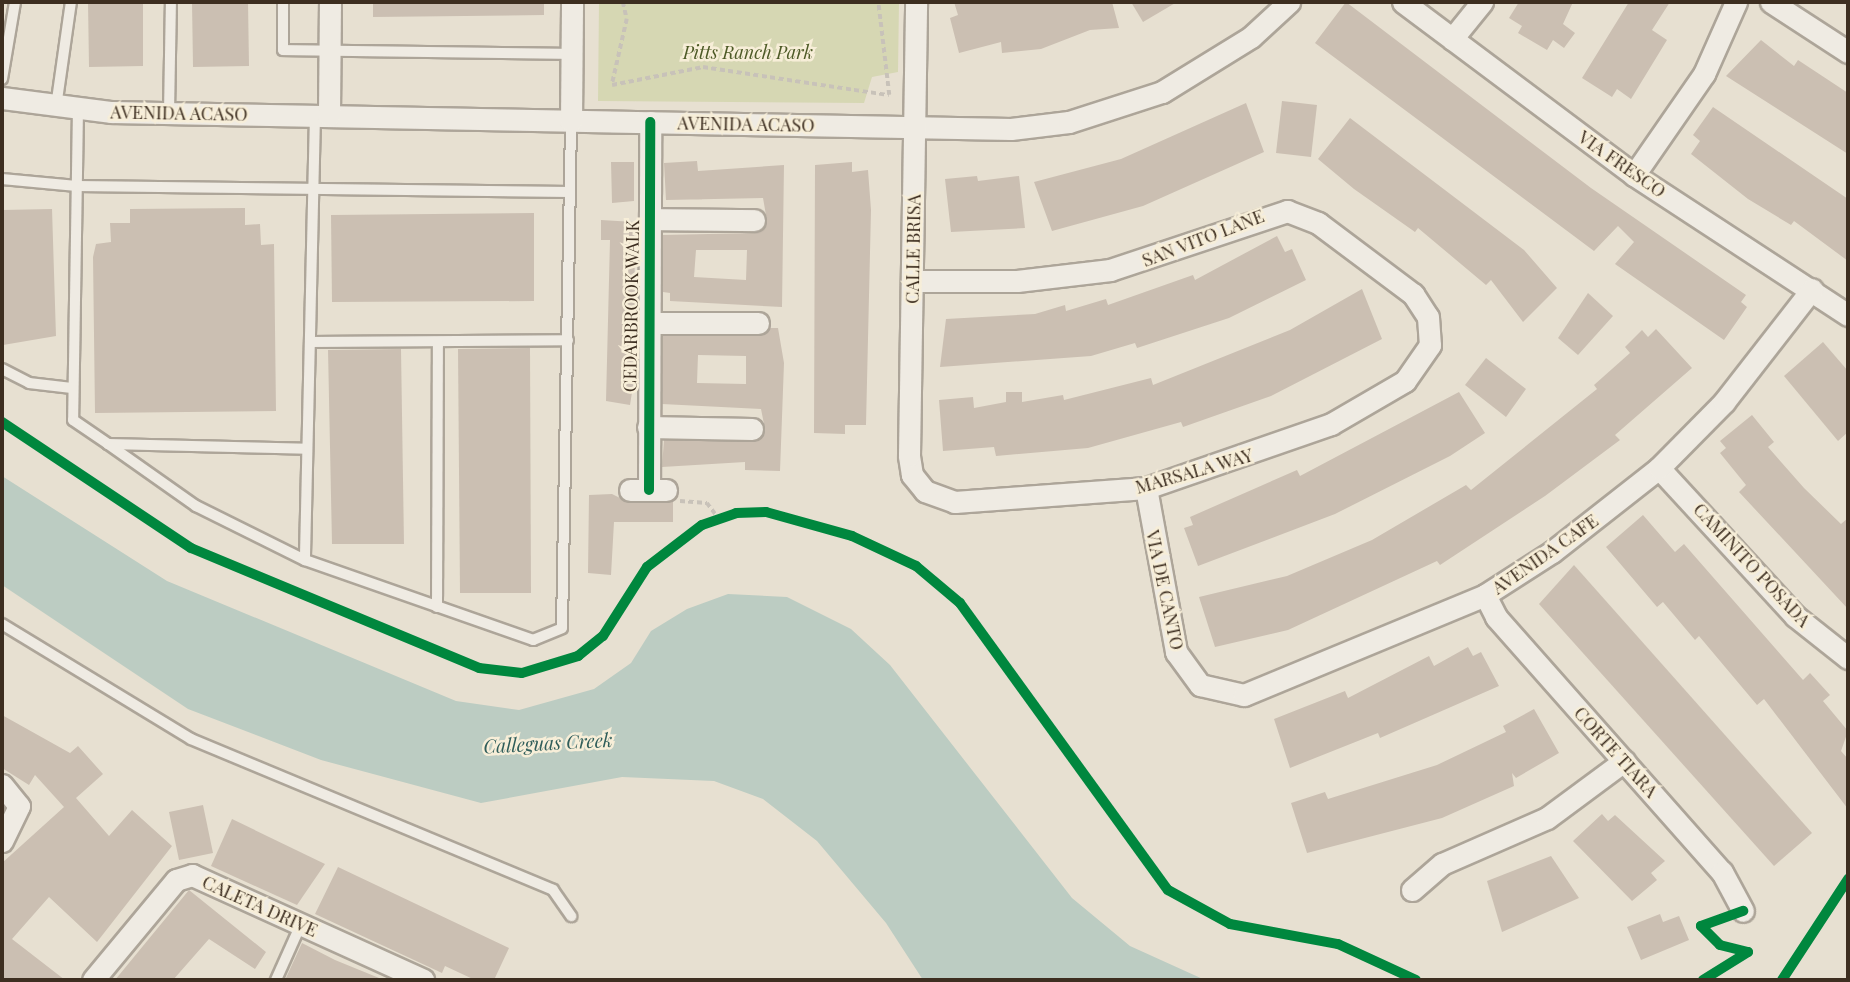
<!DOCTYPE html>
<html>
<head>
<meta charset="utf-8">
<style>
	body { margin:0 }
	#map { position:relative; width:1850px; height:982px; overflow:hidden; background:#e7e0d1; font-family:"Playfair Display",serif }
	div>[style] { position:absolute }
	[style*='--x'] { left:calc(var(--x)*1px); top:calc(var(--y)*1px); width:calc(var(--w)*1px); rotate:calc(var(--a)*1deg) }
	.green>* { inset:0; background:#d6d7b3 }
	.water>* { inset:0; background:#bcccc2 }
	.building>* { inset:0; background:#cbbfb2 }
	.path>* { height:3.5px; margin-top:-1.75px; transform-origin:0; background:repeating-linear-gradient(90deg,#c8c2b9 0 5px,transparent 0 8.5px) }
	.roads { filter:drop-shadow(2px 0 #ada599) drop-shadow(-2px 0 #ada599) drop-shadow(0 2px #ada599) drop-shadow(0 -2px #ada599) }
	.service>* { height:10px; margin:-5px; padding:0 5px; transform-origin:5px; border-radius:5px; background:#efebe3 }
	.minor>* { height:21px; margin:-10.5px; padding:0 10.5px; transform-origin:10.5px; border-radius:10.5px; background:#efebe3 }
	.cycleway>* { height:10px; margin:-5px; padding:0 5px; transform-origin:5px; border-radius:5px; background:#00873e }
	span { translate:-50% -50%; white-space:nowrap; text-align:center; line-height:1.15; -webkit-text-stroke:5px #f7eed8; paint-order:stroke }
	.park-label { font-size:18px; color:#4d5a26; font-style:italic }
	.street-label { font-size:18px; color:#3d2e20 }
	.water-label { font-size:19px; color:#2f5d5a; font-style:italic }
	.frame { position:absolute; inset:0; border:4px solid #3d2e20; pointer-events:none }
</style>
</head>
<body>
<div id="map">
	<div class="green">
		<div style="clip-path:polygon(599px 2px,899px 2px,898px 72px,872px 77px,864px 103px,598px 101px)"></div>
	</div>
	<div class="water">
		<div style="clip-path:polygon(2px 476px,167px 581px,456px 701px,519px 710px,594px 689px,631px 663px,651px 631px,687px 609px,728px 594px,787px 597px,851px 629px,890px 665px,1072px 898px,1130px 946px,1205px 980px,923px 980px,886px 923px,817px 841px,763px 799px,714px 781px,622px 777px,481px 803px,321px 760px,188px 709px,2px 585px)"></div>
	</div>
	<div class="building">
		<div style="clip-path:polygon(88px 2px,143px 2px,143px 66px,89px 67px)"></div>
		<div style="clip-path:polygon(192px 2px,248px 2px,249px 66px,193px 67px)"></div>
		<div style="clip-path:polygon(373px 2px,544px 2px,544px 15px,373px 17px)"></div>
		<div style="clip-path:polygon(954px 2px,1112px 2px,1119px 28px,1090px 30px,1041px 49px,1002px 53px,1001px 42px,959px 53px,950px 18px,958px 15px)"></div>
		<div style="clip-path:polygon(1131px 2px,1177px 2px,1143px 22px)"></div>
		<div style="clip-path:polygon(1346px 2px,1591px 188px,1746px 295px,1741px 302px,1747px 307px,1724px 340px,1615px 264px,1634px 242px,1618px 226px,1594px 251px,1315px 43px)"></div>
		<div style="clip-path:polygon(1519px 2px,1573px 2px,1563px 24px,1575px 33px,1564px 48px,1553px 40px,1547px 50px,1518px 33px,1522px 26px,1509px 18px)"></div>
		<div style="clip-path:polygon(1629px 2px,1670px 2px,1652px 30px,1667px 40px,1631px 99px,1617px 89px,1612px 97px,1582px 78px)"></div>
		<div style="clip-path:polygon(1761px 40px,1794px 66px,1798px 60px,1848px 93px,1848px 154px,1726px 76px)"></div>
		<div style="clip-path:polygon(1282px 101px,1317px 105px,1311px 157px,1276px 153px)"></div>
		<div style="clip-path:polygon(1246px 103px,1264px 152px,1143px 206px,1052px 231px,1034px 182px,1121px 159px)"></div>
		<div style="clip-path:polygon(1713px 107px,1848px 199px,1848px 261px,1794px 221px,1791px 225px,1748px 199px,1691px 154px,1700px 141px,1693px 135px)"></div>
		<div style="clip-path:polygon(1350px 118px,1524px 250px,1557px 288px,1523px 322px,1491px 280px,1486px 285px,1418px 228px,1415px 232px,1354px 189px,1318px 159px)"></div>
		<div style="clip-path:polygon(evenodd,697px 161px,698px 171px,784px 165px,782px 307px,670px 301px,670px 293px,663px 292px,663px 235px,755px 233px,767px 221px,763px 198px,666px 200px,664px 163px,697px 161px,696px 250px,747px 250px,746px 280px,694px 277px,696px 250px)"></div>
		<div style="clip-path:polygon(611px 162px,634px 162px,634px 201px,612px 203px)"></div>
		<div style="clip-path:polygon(852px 162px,852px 172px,868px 170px,871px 210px,866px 425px,845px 425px,845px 434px,814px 433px,815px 165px)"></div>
		<div style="clip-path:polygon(977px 176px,978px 181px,1019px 176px,1025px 228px,951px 232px,945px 179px)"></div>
		<div style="clip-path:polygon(245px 208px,245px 225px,260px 224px,261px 245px,274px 244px,276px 411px,95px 413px,93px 257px,96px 244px,111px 242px,110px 223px,130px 223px,130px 209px)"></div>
		<div style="clip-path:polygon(52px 209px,56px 336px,3px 345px,2px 210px)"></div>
		<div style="clip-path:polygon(534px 213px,534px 301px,332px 302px,331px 215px)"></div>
		<div style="clip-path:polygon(601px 220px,634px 222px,636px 367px,630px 405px,606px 401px,610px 240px,601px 240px)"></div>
		<div style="clip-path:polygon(1277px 236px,1285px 252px,1292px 249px,1306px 280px,1229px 318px,1137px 348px,1135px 343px,1091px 356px,940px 367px,946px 319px,1035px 314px,1065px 305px,1066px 311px,1106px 299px,1108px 305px,1193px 275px,1195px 280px)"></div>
		<div style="clip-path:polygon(1362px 289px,1382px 339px,1271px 396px,1183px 427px,1181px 422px,1088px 448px,996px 456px,994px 447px,943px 451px,939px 400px,973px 397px,974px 408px,1006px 402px,1006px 392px,1022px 392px,1022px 402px,1063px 395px,1064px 400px,1151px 378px,1153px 385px,1290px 330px)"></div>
		<div style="clip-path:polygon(1588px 293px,1613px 316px,1578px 355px,1558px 338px)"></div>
		<div style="clip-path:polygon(evenodd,770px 328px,778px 328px,784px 363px,780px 471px,745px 470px,745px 462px,662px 467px,664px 440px,752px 442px,765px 429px,761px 409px,662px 404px,663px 336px,758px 336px,770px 328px,698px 355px,746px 356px,746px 384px,697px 383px,698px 355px)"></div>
		<div style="clip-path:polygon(1656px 329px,1692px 368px,1615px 435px,1620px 440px,1545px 496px,1440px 565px,1437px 561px,1288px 630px,1215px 647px,1199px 597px,1287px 576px,1372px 540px,1466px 485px,1471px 490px,1597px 389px,1594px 385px,1630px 353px,1625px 347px,1642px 330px,1648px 337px)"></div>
		<div style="clip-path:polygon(1823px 342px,1848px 371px,1848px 432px,1838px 441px,1784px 376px)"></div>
		<div style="clip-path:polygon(530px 348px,531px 593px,460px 593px,458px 349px)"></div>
		<div style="clip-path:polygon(401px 349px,404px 544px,332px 544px,328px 350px)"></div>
		<div style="clip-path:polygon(1486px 358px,1526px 389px,1506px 417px,1465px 385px)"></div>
		<div style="clip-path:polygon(1459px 392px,1485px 433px,1450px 456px,1335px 514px,1198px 566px,1184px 528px,1193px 525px,1190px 517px,1297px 470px,1300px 476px)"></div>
		<div style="clip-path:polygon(1752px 415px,1774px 442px,1768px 447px,1804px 488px,1841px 524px,1848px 518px,1848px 609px,1739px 492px,1746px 485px,1720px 453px,1726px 448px,1720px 441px)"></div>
		<div style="clip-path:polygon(612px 494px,630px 503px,673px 501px,673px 522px,614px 522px,611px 575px,588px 573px,589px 495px)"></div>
		<div style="clip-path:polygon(1643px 515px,1675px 552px,1684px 544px,1803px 680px,1810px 673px,1830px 695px,1823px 701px,1848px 731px,1841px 751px,1848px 759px,1848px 809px,1764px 699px,1757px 705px,1699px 636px,1695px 640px,1663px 602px,1657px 607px,1606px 547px)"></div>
		<div style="clip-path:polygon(1574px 565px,1812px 833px,1774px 866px,1539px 604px)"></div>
		<div style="clip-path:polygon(1468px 647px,1473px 656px,1481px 652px,1499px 686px,1380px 738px,1378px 733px,1290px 768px,1274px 719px,1345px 691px,1348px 698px,1429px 656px,1434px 666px)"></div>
		<div style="clip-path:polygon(1534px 709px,1559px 753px,1516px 778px,1512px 773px,1514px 786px,1442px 818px,1307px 853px,1291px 803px,1325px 792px,1328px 799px,1437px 765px,1506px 732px,1503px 726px)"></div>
		<div style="clip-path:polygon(2px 715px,70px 753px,78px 746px,103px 774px,76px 798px,109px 836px,132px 810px,172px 846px,97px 942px,49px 897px,12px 939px,65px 980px,2px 980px,2px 863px,64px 807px,35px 775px,29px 785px,2px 768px)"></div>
		<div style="clip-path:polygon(203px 805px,213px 853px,179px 860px,169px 812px)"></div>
		<div style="clip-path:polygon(1602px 814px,1608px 821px,1615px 815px,1665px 861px,1651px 873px,1657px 880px,1632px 901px,1573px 841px)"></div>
		<div style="clip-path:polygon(232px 819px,325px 864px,297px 905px,211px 866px)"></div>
		<div style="clip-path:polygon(1551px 856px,1579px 898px,1502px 932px,1487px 881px)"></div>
		<div style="clip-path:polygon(338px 867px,509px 948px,494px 980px,475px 980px,445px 966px,442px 973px,315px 914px)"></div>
		<div style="clip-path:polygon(189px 890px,266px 952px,255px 969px,209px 939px,173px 980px,115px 980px)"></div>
		<div style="clip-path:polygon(1660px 914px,1663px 922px,1679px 916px,1689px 940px,1641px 960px,1627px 927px)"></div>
		<div style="clip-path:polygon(302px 943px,335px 960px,384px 980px,285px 980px)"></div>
	</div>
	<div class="path">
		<div style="--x:623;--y:2;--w:17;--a:77"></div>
		<div style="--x:627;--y:19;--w:68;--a:102.8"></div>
		<div style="--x:612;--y:85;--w:93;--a:-11.2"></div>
		<div style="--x:703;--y:67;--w:188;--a:8.6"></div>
		<div style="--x:889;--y:95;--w:94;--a:-96.7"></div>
		<div style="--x:680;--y:501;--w:27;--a:4"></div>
		<div style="--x:707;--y:503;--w:20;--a:53"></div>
	</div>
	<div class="roads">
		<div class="service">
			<div style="--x:283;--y:2;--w:48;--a:90"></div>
			<div style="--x:283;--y:50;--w:289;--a:0.8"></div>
			<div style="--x:2;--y:79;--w:78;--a:-80.4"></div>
			<div style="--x:56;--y:107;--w:106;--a:-81.9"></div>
			<div style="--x:78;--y:109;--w:311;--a:90.9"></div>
			<div style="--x:73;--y:420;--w:42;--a:34.4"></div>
			<div style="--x:108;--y:444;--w:199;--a:1.4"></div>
			<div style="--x:169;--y:113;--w:111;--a:-89"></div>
			<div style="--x:315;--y:115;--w:445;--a:91.3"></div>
			<div style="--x:305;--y:560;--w:242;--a:19.3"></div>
			<div style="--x:533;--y:640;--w:31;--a:-22"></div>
			<div style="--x:562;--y:628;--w:507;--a:-88.98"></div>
			<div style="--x:2;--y:179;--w:75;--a:5.3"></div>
			<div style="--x:77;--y:186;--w:493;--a:0.7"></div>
			<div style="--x:310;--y:342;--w:258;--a:-0.4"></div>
			<div style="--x:2;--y:369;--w:30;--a:27"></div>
			<div style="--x:29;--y:383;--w:43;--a:6.6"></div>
			<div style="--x:108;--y:444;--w:108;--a:35.2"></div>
			<div style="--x:196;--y:506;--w:122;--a:26.4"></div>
			<div style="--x:437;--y:607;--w:265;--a:-89.8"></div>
			<div style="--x:2;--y:624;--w:221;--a:31.3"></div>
			<div style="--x:191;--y:739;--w:392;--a:22.6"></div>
			<div style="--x:553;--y:890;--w:32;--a:55"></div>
			<div style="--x:276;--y:980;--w:61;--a:-65.9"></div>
		</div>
		<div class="minor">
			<div style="--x:1403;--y:2;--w:289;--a:36.8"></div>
			<div style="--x:1634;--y:175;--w:256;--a:33.2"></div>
			<div style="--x:1771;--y:2;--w:92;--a:33"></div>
			<div style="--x:1452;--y:39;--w:48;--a:-51"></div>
			<div style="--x:2;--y:98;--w:110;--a:7.3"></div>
			<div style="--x:111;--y:112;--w:900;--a:1.08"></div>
			<div style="--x:1011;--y:129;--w:58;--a:-6.9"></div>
			<div style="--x:1069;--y:122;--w:98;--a:-17.9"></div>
			<div style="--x:1162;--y:92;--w:105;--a:-31.7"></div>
			<div style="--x:1251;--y:37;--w:52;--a:-42.6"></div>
			<div style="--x:329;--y:115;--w:113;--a:-89.5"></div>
			<div style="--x:571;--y:121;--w:119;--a:-89.5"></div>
			<div style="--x:1634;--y:175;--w:123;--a:-55.3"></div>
			<div style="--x:1704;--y:74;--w:79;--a:-66"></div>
			<div style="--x:650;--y:219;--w:104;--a:0.6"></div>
			<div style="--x:912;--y:281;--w:105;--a:0"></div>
			<div style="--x:1017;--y:281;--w:94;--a:-6.7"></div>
			<div style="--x:1110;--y:270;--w:187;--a:-18.4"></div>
			<div style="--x:1287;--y:211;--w:33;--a:21"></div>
			<div style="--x:1318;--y:223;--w:119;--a:36.8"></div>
			<div style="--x:1413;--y:294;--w:27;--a:57"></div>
			<div style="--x:1428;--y:317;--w:28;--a:86"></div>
			<div style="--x:1430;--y:345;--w:44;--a:124.8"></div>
			<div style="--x:1405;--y:381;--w:86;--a:149.8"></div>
			<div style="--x:1331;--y:424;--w:196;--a:160.9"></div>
			<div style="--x:1146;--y:488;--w:192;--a:175.8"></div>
			<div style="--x:955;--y:502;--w:32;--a:-160"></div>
			<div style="--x:925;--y:491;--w:21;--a:-129"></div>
			<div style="--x:912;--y:475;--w:20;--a:-99"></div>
			<div style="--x:909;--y:455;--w:453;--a:-89.1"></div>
			<div style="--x:649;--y:323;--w:109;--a:0"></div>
			<div style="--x:648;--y:427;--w:104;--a:1.1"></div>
			<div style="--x:1659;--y:468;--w:201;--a:47.4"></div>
			<div style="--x:1795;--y:616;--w:68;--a:38.4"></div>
			<div style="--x:1146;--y:488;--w:167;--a:79.6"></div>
			<div style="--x:1176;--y:652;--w:41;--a:54"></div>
			<div style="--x:1200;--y:685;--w:45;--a:12.8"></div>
			<div style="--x:1244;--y:695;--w:261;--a:-22.5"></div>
			<div style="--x:1485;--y:595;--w:80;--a:-32.7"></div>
			<div style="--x:1552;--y:552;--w:136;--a:-38.1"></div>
			<div style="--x:1659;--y:468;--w:93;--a:-45.4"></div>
			<div style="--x:1724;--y:402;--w:143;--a:-52.1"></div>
			<div style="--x:630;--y:490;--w:36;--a:0"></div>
			<div style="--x:649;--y:490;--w:368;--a:-89.8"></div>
			<div style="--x:1485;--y:595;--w:25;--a:63"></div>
			<div style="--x:1496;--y:617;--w:341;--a:48.5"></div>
			<div style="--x:1722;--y:872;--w:44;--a:61.7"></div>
			<div style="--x:2;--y:785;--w:27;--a:51"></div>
			<div style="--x:19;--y:806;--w:39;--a:116"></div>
			<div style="--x:1412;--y:890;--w:40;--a:-41"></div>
			<div style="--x:1442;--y:864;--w:115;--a:-23.7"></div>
			<div style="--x:1547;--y:818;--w:96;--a:-36.5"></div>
			<div style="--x:93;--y:980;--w:130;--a:-50.3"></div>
			<div style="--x:176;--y:880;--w:17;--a:-17"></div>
			<div style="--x:192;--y:875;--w:254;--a:24.4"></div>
		</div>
	</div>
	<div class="cycleway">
		<div style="--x:2;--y:422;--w:227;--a:33.7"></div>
		<div style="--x:191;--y:548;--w:312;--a:22.6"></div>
		<div style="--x:479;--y:668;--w:43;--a:6.6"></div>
		<div style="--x:522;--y:673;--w:59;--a:-16.9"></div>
		<div style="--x:578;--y:656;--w:32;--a:-39"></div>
		<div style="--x:603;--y:636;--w:82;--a:-57.5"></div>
		<div style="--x:647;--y:567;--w:69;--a:-37.4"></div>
		<div style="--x:702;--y:525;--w:36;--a:-19"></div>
		<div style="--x:736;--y:513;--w:30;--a:-2"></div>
		<div style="--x:766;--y:512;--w:89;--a:15.6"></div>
		<div style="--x:852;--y:536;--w:71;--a:25.1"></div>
		<div style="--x:916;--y:566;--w:57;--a:40.1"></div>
		<div style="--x:960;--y:603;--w:354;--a:54.1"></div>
		<div style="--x:1168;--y:890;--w:71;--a:28.7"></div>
		<div style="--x:1230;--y:924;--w:110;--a:10.5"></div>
		<div style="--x:1338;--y:944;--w:86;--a:24.8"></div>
		<div style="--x:649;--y:490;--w:368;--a:-89.8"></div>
		<div style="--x:1703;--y:980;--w:53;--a:-31.9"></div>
		<div style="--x:1748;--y:952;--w:29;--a:-166"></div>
		<div style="--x:1720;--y:945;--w:27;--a:-135"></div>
		<div style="--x:1701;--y:926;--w:45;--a:-19.7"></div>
		<div style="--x:1782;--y:980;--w:121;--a:-56.8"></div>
	</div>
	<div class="park-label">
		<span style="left:748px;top:52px">Pitts Ranch Park</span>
	</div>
	<div class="street-label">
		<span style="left:179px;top:113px;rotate:1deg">AVENIDA ACASO</span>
		<span style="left:746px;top:124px;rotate:1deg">AVENIDA ACASO</span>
		<span style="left:1622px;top:164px;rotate:35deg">VIA FRESCO</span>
		<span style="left:1203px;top:238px;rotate:-21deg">SAN VITO LANE</span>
		<span style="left:913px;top:249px;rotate:-89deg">CALLE BRISA</span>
		<span style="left:631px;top:306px;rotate:-89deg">CEDARBROOK WALK</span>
		<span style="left:1194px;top:471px;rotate:-16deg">MARSALA WAY</span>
		<span style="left:1545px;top:554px;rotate:-35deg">AVENIDA CAFE</span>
		<span style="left:1752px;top:565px;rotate:47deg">CAMINITO POSADA</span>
		<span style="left:1165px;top:590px;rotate:78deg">VIA DE CANTO</span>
		<span style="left:1616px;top:752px;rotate:48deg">CORTE TIARA</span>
		<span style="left:260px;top:906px;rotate:24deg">CALETA DRIVE</span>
	</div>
	<div class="water-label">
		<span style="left:548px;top:743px;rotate:-3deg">Calleguas Creek</span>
	</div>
	<div class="frame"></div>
</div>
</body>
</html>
